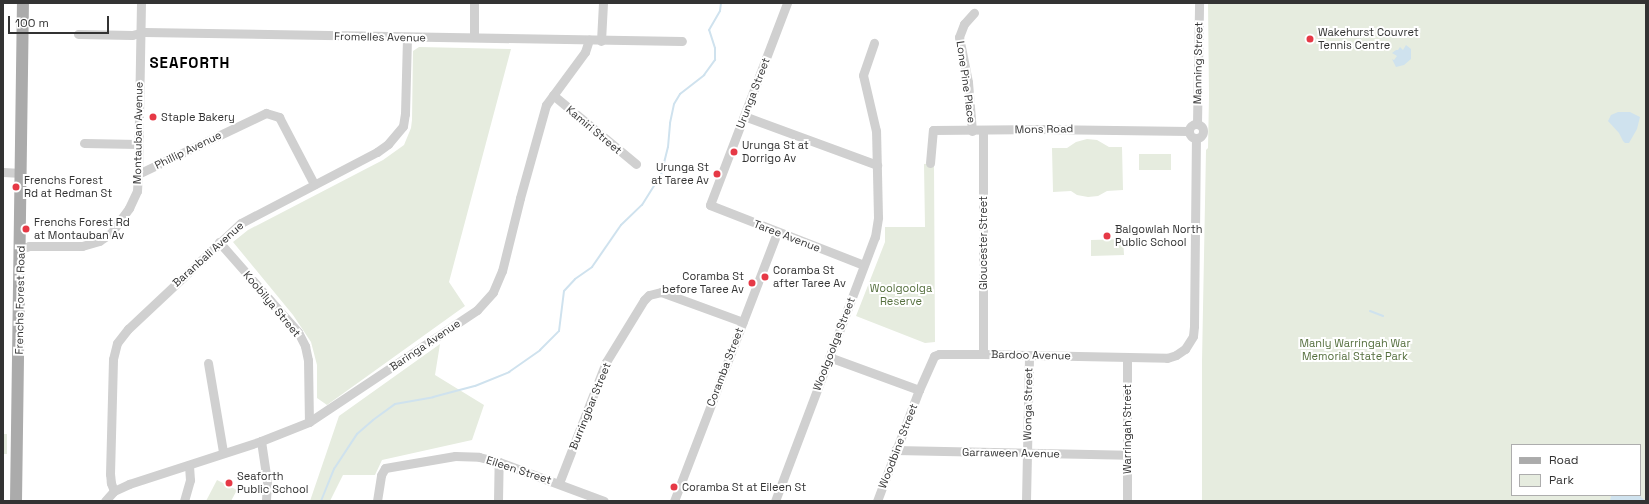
<!DOCTYPE html>
<html>
<head>
<meta charset="utf-8">
<style>
	body { margin:0 }
	#map { position:relative; width:1649px; height:504px; overflow:hidden; background:#fff; font-family:"Space Grotesk",sans-serif }
	div>[style] { position:absolute }
	[style*='--x'] { left:calc(var(--x)*1px); top:calc(var(--y)*1px); width:calc(var(--w)*1px); rotate:calc(var(--a)*1deg) }
	.green>* { inset:0; background:#e6ecdf }
	.water>* { inset:0; background:#cfe2ee }
	.stream>* { height:2px; margin:-1px; padding:0 1px; transform-origin:1px; border-radius:1px; background:#cfe2ee }
	.minor>* { height:9px; margin:-4.5px; padding:0 4.5px; transform-origin:4.5px; border-radius:4.5px; background:#d0d0d0 }
	.minor>.ring { margin:-4.5px; padding:0; box-sizing:content-box; background:none; border:9px solid #d0d0d0; border-radius:50% }
	.major>* { height:12px; margin:-6px; padding:0 6px; transform-origin:6px; border-radius:6px; background:#ababab }
	.dots>* { width:11px; height:11px; translate:-50% -50%; box-sizing:border-box; border:2px solid #fff; border-radius:50% }
	span { translate:-50% -50%; white-space:nowrap; text-align:center; line-height:1.15; -webkit-text-stroke:4px #fff; paint-order:stroke }
	.poi-label { font-size:11px; color:#333 }
	.left { translate:0 -50%; text-align:left }
	.right { translate:-100% -50%; text-align:right }
	.street-label { font-size:11px; color:#333 }
	.park-label { font-size:11px; color:#56703f }
	.district-label { font-size:15px; color:#000; font-weight:700; letter-spacing:1px }
	.frame { position:absolute; inset:0; border:4px solid #333; pointer-events:none }
	.legend { position:absolute; left:1511px; top:444px; width:130px; height:52px; box-sizing:border-box; background:#fff; border:1px solid #adadad; margin:0; padding:5px 7px; list-style:none; font-size:12px; color:#333 }
	.legend li { display:flex; align-items:center; gap:8px; height:20px }
	.legend b { width:20px; border:1px solid #adadad }
	.scale { position:absolute; left:8px; top:16px; width:101px; height:18px; box-sizing:border-box; border:2px solid #333; border-top:0; padding-left:5px; font-size:12px; line-height:14px; white-space:nowrap; color:#333; -webkit-text-stroke:3px #fff; paint-order:stroke }
</style>
</head>
<body>
<div id="map">
	<div class="green">
		<div style="clip-path:polygon(evenodd,1208px 3px,1646px 3px,1646px 501px,1202px 501px,1202px 361px,1206px 150px,1208px 148px,1209px 96px,1208px 3px,1512px 445px,1640px 445px,1640px 495px,1512px 495px,1512px 445px)"></div>
		<div style="clip-path:polygon(419px 47px,511px 49px,449px 282px,465px 306px,327px 405px,317px 398px,317px 365px,311px 342px,293px 315px,233px 242px,248px 230px,383px 160px,404px 145px,411px 128px,412px 120px,413px 51px)"></div>
		<div style="clip-path:polygon(1087px 139px,1097px 140px,1109px 147px,1122px 147px,1123px 190px,1107px 191px,1098px 196px,1088px 197px,1077px 195px,1071px 191px,1053px 192px,1052px 148px,1067px 148px,1076px 142px)"></div>
		<div style="clip-path:polygon(1139px 154px,1171px 154px,1171px 170px,1139px 170px)"></div>
		<div style="clip-path:polygon(934px 163px,935px 342px,925px 343px,856px 316px,885px 242px,885px 227px,925px 227px,924px 164px)"></div>
		<div style="clip-path:polygon(1123px 239px,1124px 255px,1091px 256px,1091px 240px)"></div>
		<div style="clip-path:polygon(440px 344px,435px 375px,484px 405px,472px 440px,382px 460px,375px 475px,343px 475px,330px 501px,310px 501px,339px 416px)"></div>
		<div style="clip-path:polygon(3px 434px,7px 434px,7px 454px,3px 454px)"></div>
		<div style="clip-path:polygon(217px 480px,237px 490px,231px 501px,206px 501px)"></div>
	</div>
	<div class="water">
		<div style="clip-path:polygon(1406px 45px,1411px 49px,1411px 59px,1404px 65px,1396px 67px,1392px 59px,1394px 60px,1397px 56px,1392px 53px,1396px 50px,1398px 50px,1400px 47px,1403px 50px)"></div>
		<div style="clip-path:polygon(1618px 112px,1630px 112px,1640px 117px,1637px 129px,1629px 143px,1625px 143px,1623px 141px,1619px 133px,1608px 121px,1611px 115px)"></div>
		<div style="clip-path:polygon(1614px 495px,1639px 495px,1645px 501px,1610px 501px,1611px 496px)"></div>
	</div>
	<div class="stream">
		<div style="--x:1370;--y:311;--w:14;--a:21"></div>
		<div style="--x:321;--y:501;--w:35;--a:-68"></div>
		<div style="--x:334;--y:469;--w:42;--a:-56.7"></div>
		<div style="--x:357;--y:434;--w:21;--a:-41"></div>
		<div style="--x:373;--y:420;--w:27;--a:-36"></div>
		<div style="--x:395;--y:404;--w:39;--a:-10"></div>
		<div style="--x:433;--y:397;--w:43;--a:-14.7"></div>
		<div style="--x:475;--y:386;--w:37;--a:-22"></div>
		<div style="--x:509;--y:372;--w:38;--a:-35"></div>
		<div style="--x:540;--y:350;--w:27;--a:-45"></div>
		<div style="--x:559;--y:331;--w:40;--a:-82.9"></div>
		<div style="--x:564;--y:291;--w:16;--a:-47"></div>
		<div style="--x:575;--y:279;--w:21;--a:-35"></div>
		<div style="--x:592;--y:267;--w:51;--a:-55.4"></div>
		<div style="--x:621;--y:225;--w:29;--a:-44"></div>
		<div style="--x:642;--y:205;--w:36;--a:-58"></div>
		<div style="--x:661;--y:175;--w:29;--a:-76"></div>
		<div style="--x:668;--y:147;--w:24;--a:-85"></div>
		<div style="--x:670;--y:123;--w:19;--a:-78"></div>
		<div style="--x:674;--y:104;--w:12;--a:-59"></div>
		<div style="--x:680;--y:94;--w:31;--a:-38"></div>
		<div style="--x:704;--y:75;--w:19;--a:-54"></div>
		<div style="--x:715;--y:60;--w:12;--a:-90"></div>
		<div style="--x:715;--y:48;--w:19;--a:-108"></div>
		<div style="--x:709;--y:30;--w:22;--a:-60"></div>
		<div style="--x:720;--y:11;--w:8;--a:-83"></div>
	</div>
	<div class="minor">
		<div style="--x:787;--y:3;--w:216;--a:110.9"></div>
		<div style="--x:710;--y:205;--w:165;--a:21.3"></div>
		<div style="--x:78;--y:34;--w:54;--a:1.1"></div>
		<div style="--x:132;--y:35;--w:12;--a:-14"></div>
		<div style="--x:144;--y:32;--w:538;--a:0.96"></div>
		<div style="--x:474;--y:37;--w:34;--a:-90"></div>
		<div style="--x:601;--y:41;--w:38;--a:-87"></div>
		<div style="--x:553;--y:95;--w:108;--a:39.7"></div>
		<div style="--x:744;--y:116;--w:142;--a:20.2"></div>
		<div style="--x:1197;--y:123;--w:120;--a:-89"></div>
		<div class="ring" style="left:1189px;top:124px;width:5px;height:5px"></div>
		<div style="--x:972;--y:131;--w:49;--a:-94.7"></div>
		<div style="--x:968;--y:82;--w:46;--a:-101.3"></div>
		<div style="--x:959;--y:37;--w:14;--a:-69"></div>
		<div style="--x:964;--y:24;--w:15;--a:-48"></div>
		<div style="--x:983;--y:131;--w:223;--a:90"></div>
		<div style="--x:84;--y:143;--w:54;--a:1.1"></div>
		<div style="--x:930;--y:163;--w:33;--a:-85"></div>
		<div style="--x:933;--y:130;--w:107;--a:-0.5"></div>
		<div style="--x:1040;--y:129;--w:149;--a:0.8"></div>
		<div style="--x:3;--y:172;--w:18;--a:3"></div>
		<div style="--x:138;--y:174;--w:142;--a:-25.5"></div>
		<div style="--x:266;--y:113;--w:14;--a:17"></div>
		<div style="--x:279;--y:117;--w:76;--a:62.4"></div>
		<div style="--x:219;--y:242;--w:120;--a:48.7"></div>
		<div style="--x:298;--y:332;--w:16;--a:63"></div>
		<div style="--x:305;--y:346;--w:14;--a:78"></div>
		<div style="--x:308;--y:360;--w:62;--a:89.1"></div>
		<div style="--x:20;--y:249;--w:9;--a:-18"></div>
		<div style="--x:29;--y:246;--w:53;--a:0"></div>
		<div style="--x:82;--y:246;--w:18;--a:-16"></div>
		<div style="--x:99;--y:241;--w:14;--a:-34"></div>
		<div style="--x:111;--y:233;--w:31;--a:-54"></div>
		<div style="--x:129;--y:208;--w:19;--a:-65"></div>
		<div style="--x:137;--y:191;--w:17;--a:-87"></div>
		<div style="--x:138;--y:174;--w:171;--a:-89"></div>
		<div style="--x:829;--y:357;--w:96;--a:20.1"></div>
		<div style="--x:208;--y:363;--w:90;--a:80.4"></div>
		<div style="--x:261;--y:441;--w:40;--a:81.5"></div>
		<div style="--x:267;--y:481;--w:20;--a:93"></div>
		<div style="--x:895;--y:450;--w:232;--a:1.2"></div>
		<div style="--x:559;--y:483;--w:130;--a:-68.8"></div>
		<div style="--x:606;--y:362;--w:73;--a:-58.5"></div>
		<div style="--x:644;--y:300;--w:7;--a:-45"></div>
		<div style="--x:649;--y:295;--w:12;--a:-14"></div>
		<div style="--x:661;--y:292;--w:87;--a:20.1"></div>
		<div style="--x:114;--y:491;--w:9;--a:-111"></div>
		<div style="--x:111;--y:483;--w:9;--a:-96"></div>
		<div style="--x:110;--y:474;--w:115;--a:-88.5"></div>
		<div style="--x:113;--y:359;--w:16;--a:-76"></div>
		<div style="--x:117;--y:343;--w:18;--a:-52"></div>
		<div style="--x:128;--y:329;--w:155;--a:-43.2"></div>
		<div style="--x:241;--y:223;--w:153;--a:-27.6"></div>
		<div style="--x:377;--y:152;--w:14;--a:-36"></div>
		<div style="--x:388;--y:144;--w:23;--a:-50"></div>
		<div style="--x:403;--y:126;--w:12;--a:-81"></div>
		<div style="--x:405;--y:114;--w:76;--a:-88.5"></div>
		<div style="--x:105;--y:501;--w:13;--a:-48"></div>
		<div style="--x:114;--y:491;--w:17;--a:-25"></div>
		<div style="--x:129;--y:484;--w:139;--a:-18"></div>
		<div style="--x:261;--y:441;--w:52;--a:-21.6"></div>
		<div style="--x:309;--y:422;--w:202;--a:-33.7"></div>
		<div style="--x:477;--y:310;--w:24;--a:-48"></div>
		<div style="--x:493;--y:292;--w:23;--a:-67"></div>
		<div style="--x:502;--y:271;--w:75;--a:-76.1"></div>
		<div style="--x:520;--y:198;--w:97;--a:-74.4"></div>
		<div style="--x:546;--y:105;--w:66;--a:-53.7"></div>
		<div style="--x:585;--y:52;--w:13;--a:-72"></div>
		<div style="--x:184;--y:501;--w:22;--a:-74"></div>
		<div style="--x:190;--y:480;--w:15;--a:-94"></div>
		<div style="--x:377;--y:501;--w:26;--a:-81"></div>
		<div style="--x:381;--y:475;--w:8;--a:-60"></div>
		<div style="--x:385;--y:468;--w:71;--a:-9.7"></div>
		<div style="--x:455;--y:456;--w:24;--a:2"></div>
		<div style="--x:479;--y:457;--w:21;--a:14"></div>
		<div style="--x:499;--y:462;--w:112;--a:20.4"></div>
		<div style="--x:498;--y:501;--w:39;--a:-89"></div>
		<div style="--x:674;--y:501;--w:288;--a:-69"></div>
		<div style="--x:775;--y:501;--w:282;--a:-69.3"></div>
		<div style="--x:875;--y:237;--w:20;--a:-81"></div>
		<div style="--x:878;--y:217;--w:86;--a:-91.3"></div>
		<div style="--x:876;--y:131;--w:57;--a:-103.1"></div>
		<div style="--x:863;--y:75;--w:34;--a:-71"></div>
		<div style="--x:877;--y:501;--w:119;--a:-69.3"></div>
		<div style="--x:919;--y:390;--w:37;--a:-66"></div>
		<div style="--x:934;--y:356;--w:5;--a:-22"></div>
		<div style="--x:939;--y:354;--w:44;--a:0"></div>
		<div style="--x:983;--y:354;--w:184;--a:1.2"></div>
		<div style="--x:1167;--y:358;--w:9;--a:-18"></div>
		<div style="--x:1176;--y:355;--w:11;--a:-34"></div>
		<div style="--x:1185;--y:349;--w:15;--a:-58"></div>
		<div style="--x:1193;--y:336;--w:10;--a:-84"></div>
		<div style="--x:1194;--y:326;--w:188;--a:-89.4"></div>
		<div style="--x:1026;--y:501;--w:146;--a:-88.8"></div>
		<div style="--x:1127;--y:501;--w:144;--a:-90"></div>
	</div>
	<div class="major">
		<div style="--x:16;--y:501;--w:498;--a:-89.2"></div>
	</div>
	<div class="dots">
		<div style="left:1310px;top:39px;background:#e63946"></div>
		<div style="left:153px;top:117px;background:#e63946"></div>
		<div style="left:734px;top:152px;background:#e63946"></div>
		<div style="left:717px;top:174px;background:#e63946"></div>
		<div style="left:16px;top:187px;background:#e63946"></div>
		<div style="left:26px;top:229px;background:#e63946"></div>
		<div style="left:1107px;top:236px;background:#e63946"></div>
		<div style="left:765px;top:277px;background:#e63946"></div>
		<div style="left:752px;top:283px;background:#e63946"></div>
		<div style="left:229px;top:483px;background:#e63946"></div>
		<div style="left:674px;top:487px;background:#e63946"></div>
	</div>
	<div class="poi-label">
		<span class="left" style="left:1318px;top:39px">Wakehurst Couvret<br>Tennis Centre</span>
		<span class="left" style="left:161px;top:117px">Staple Bakery</span>
		<span class="left" style="left:742px;top:152px">Urunga St at<br>Dorrigo Av</span>
		<span class="right" style="left:709px;top:174px">Urunga St<br>at Taree Av</span>
		<span class="left" style="left:24px;top:187px">Frenchs Forest<br>Rd at Redman St</span>
		<span class="left" style="left:34px;top:229px">Frenchs Forest Rd<br>at Montauban Av</span>
		<span class="left" style="left:1115px;top:236px">Balgowlah North<br>Public School</span>
		<span class="left" style="left:773px;top:277px">Coramba St<br>after Taree Av</span>
		<span class="right" style="left:744px;top:283px">Coramba St<br>before Taree Av</span>
		<span class="left" style="left:237px;top:483px">Seaforth<br>Public School</span>
		<span class="left" style="left:682px;top:487px">Coramba St at Eileen St</span>
	</div>
	<div class="street-label">
		<span style="left:380px;top:37px;rotate:1deg">Fromelles Avenue</span>
		<span style="left:1198px;top:63px;rotate:-89deg">Manning Street</span>
		<span style="left:966px;top:82px;rotate:82deg">Lone Pine Place</span>
		<span style="left:753px;top:93px;rotate:-69deg">Urunga Street</span>
		<span style="left:1044px;top:129px;rotate:-1deg">Mons Road</span>
		<span style="left:594px;top:130px;rotate:40deg">Kamiri Street</span>
		<span style="left:138px;top:133px;rotate:-89deg">Montauban Avenue</span>
		<span style="left:188px;top:150px;rotate:-26deg">Phillip Avenue</span>
		<span style="left:787px;top:236px;rotate:21deg">Taree Avenue</span>
		<span style="left:983px;top:243px;rotate:-90deg">Gloucester Street</span>
		<span style="left:208px;top:254px;rotate:-42deg">Baranbali Avenue</span>
		<span style="left:20px;top:300px;rotate:-89deg">Frenchs Forest Road</span>
		<span style="left:272px;top:304px;rotate:50deg">Koobilya Street</span>
		<span style="left:834px;top:344px;rotate:-69deg">Woolgoolga Street</span>
		<span style="left:425px;top:345px;rotate:-34deg">Baringa Avenue</span>
		<span style="left:1031px;top:355px;rotate:1deg">Bardoo Avenue</span>
		<span style="left:725px;top:367px;rotate:-69deg">Coramba Street</span>
		<span style="left:1028px;top:404px;rotate:-89deg">Wonga Street</span>
		<span style="left:590px;top:406px;rotate:-68deg">Burringbar Street</span>
		<span style="left:1127px;top:429px;rotate:-90deg">Warringah Street</span>
		<span style="left:898px;top:446px;rotate:-69deg">Woodbine Street</span>
		<span style="left:1011px;top:453px;rotate:1deg">Garraween Avenue</span>
		<span style="left:519px;top:470px;rotate:18deg">Eileen Street</span>
	</div>
	<div class="park-label">
		<span style="left:901px;top:295px">Woolgoolga<br>Reserve</span>
		<span style="left:1355px;top:350px">Manly Warringah War<br>Memorial State Park</span>
	</div>
	<div class="district-label">
		<span style="left:190px;top:63px">SEAFORTH</span>
	</div>
	<div class="frame"></div>
	<ul class="legend">
	<li><b style="height:5px;background:#ababab"></b>Road</li>
	<li><b style="height:11px;background:#e6ecdf"></b>Park</li>
	</ul>
	<div class="scale">100 m</div>
</div>
</body>
</html>
